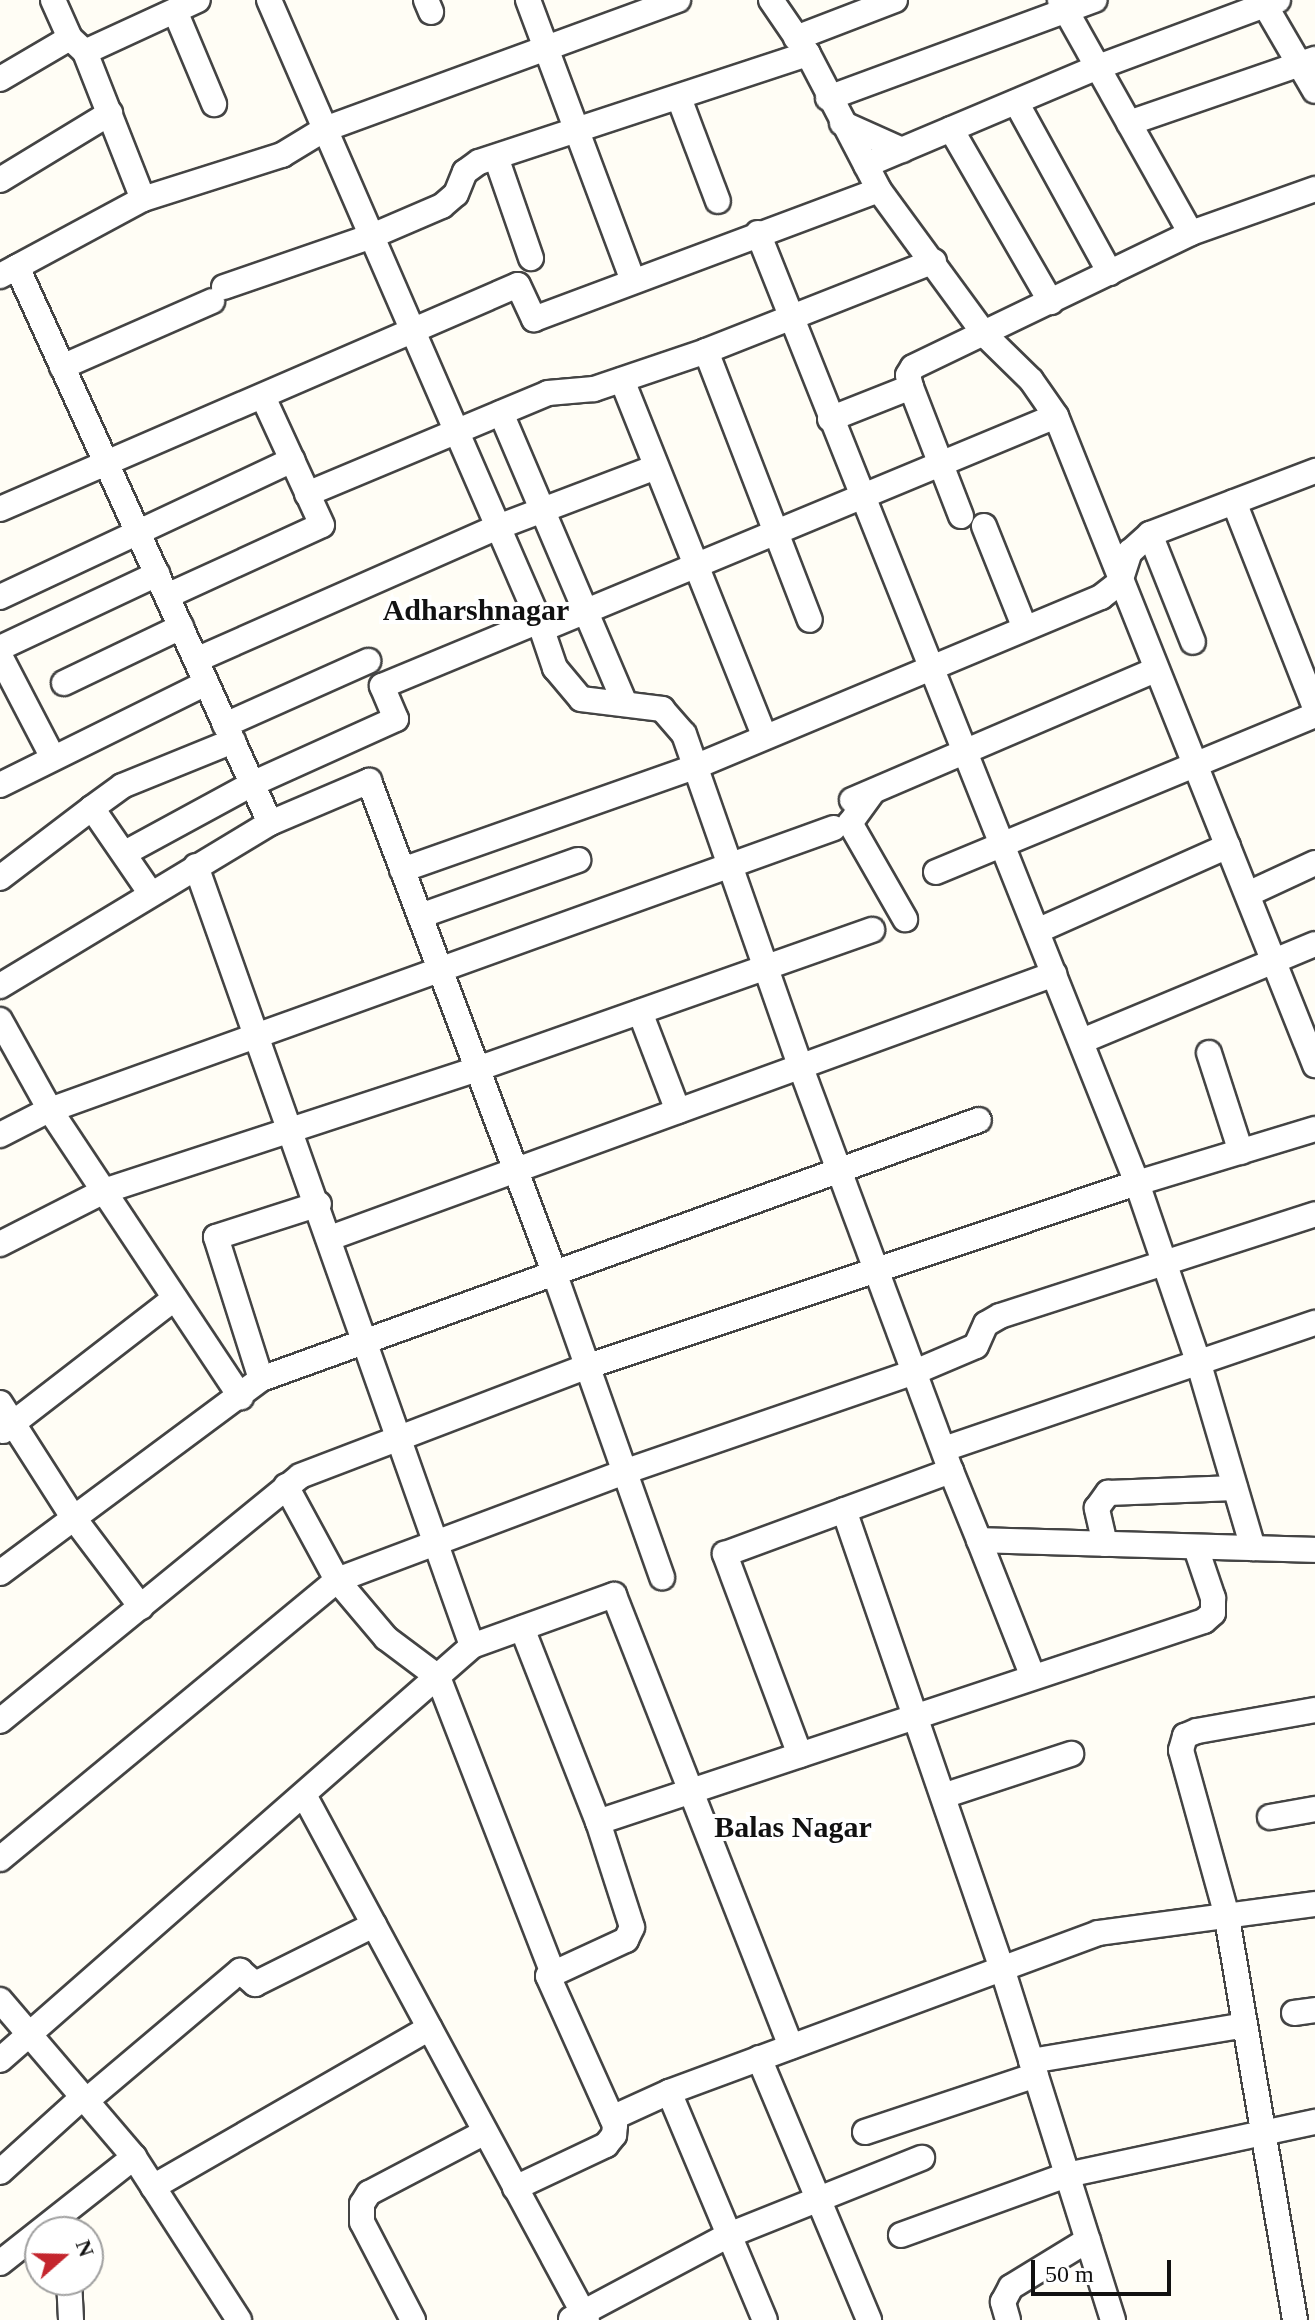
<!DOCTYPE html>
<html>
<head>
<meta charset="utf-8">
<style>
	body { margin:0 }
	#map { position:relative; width:1315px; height:2320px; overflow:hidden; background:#fffdf5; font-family:Georgia,serif }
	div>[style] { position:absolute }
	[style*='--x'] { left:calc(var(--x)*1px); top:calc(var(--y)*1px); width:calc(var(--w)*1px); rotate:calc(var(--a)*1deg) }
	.roads { filter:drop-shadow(2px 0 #444) drop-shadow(-2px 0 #444) drop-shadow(0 2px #444) drop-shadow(0 -2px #444) }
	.minor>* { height:24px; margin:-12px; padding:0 12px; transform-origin:12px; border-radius:12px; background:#fff }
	span { translate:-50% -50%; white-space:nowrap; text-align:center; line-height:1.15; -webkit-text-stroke:8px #fff; paint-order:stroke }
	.neighbourhood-label { font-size:30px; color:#111; font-weight:700 }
	.north { position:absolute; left:24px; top:2216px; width:80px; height:80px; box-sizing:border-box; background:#fff; border:2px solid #a0a0a0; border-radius:50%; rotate:70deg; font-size:22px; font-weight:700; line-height:32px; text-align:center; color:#111 }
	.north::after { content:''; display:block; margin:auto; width:28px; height:36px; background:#c4262e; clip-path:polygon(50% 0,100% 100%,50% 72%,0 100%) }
	.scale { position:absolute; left:1031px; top:2260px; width:140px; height:36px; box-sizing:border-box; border:4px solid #111; border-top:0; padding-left:10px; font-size:24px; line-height:28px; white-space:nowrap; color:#111; -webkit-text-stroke:6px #fff; paint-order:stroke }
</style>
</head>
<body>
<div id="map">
	<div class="roads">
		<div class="minor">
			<div style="--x:53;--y:0;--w:42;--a:65.9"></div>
			<div style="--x:70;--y:38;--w:21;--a:43"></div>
			<div style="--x:85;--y:52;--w:158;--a:68.5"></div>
			<div style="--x:269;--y:0;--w:677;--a:66.5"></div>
			<div style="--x:539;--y:621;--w:50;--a:71.2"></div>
			<div style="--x:555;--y:668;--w:40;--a:50"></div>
			<div style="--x:581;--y:699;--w:82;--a:7"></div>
			<div style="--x:662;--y:709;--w:33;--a:49"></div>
			<div style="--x:684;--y:734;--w:354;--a:70.7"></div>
			<div style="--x:801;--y:1068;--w:430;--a:69.6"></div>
			<div style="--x:426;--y:0;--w:13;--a:67"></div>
			<div style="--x:528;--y:0;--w:300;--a:69.5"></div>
			<div style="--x:771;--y:0;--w:65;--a:55.6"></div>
			<div style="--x:808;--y:54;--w:153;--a:62.4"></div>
			<div style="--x:879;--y:190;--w:180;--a:53.8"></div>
			<div style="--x:985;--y:335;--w:64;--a:44.4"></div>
			<div style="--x:1031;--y:380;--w:44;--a:55.2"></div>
			<div style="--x:1056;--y:416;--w:699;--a:68.24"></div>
			<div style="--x:1060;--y:0;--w:267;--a:60.7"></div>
			<div style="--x:1191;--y:233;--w:132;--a:-19.5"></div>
			<div style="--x:1262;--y:0;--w:105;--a:59.8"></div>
			<div style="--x:175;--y:11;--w:101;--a:67.2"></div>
			<div style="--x:796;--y:38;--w:106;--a:-21"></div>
			<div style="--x:85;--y:52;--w:124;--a:-24.7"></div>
			<div style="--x:0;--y:79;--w:81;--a:-30.4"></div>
			<div style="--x:679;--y:98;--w:110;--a:69.3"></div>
			<div style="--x:828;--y:98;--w:284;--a:-20.2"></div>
			<div style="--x:1016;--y:102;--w:195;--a:61.2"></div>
			<div style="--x:842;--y:123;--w:66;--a:24.2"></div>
			<div style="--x:1129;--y:123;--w:197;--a:-19"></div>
			<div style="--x:951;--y:129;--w:200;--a:60"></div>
			<div style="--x:496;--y:157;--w:107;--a:70.9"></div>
			<div style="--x:866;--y:165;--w:252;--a:-22.9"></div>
			<div style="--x:1098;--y:67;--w:192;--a:-20.4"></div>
			<div style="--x:0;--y:180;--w:129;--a:-31.3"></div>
			<div style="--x:758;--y:233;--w:1023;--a:68.25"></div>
			<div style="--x:1137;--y:1183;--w:188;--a:71.1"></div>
			<div style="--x:1198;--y:1361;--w:195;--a:73.6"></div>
			<div style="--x:17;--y:267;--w:611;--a:65.53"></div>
			<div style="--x:0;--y:276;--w:162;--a:-28.3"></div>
			<div style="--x:143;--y:199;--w:146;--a:-17.6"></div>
			<div style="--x:282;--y:155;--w:50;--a:-31.2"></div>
			<div style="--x:325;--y:129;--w:376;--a:-20.1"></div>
			<div style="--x:224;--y:287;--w:157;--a:-19"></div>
			<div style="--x:372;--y:236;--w:76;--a:-23.2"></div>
			<div style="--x:442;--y:206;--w:18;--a:-41"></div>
			<div style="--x:456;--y:194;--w:24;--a:-68"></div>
			<div style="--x:465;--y:172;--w:17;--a:-36"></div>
			<div style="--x:479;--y:162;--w:346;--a:-18.2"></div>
			<div style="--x:706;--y:351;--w:288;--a:68.9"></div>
			<div style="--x:62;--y:367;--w:164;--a:-23.7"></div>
			<div style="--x:622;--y:380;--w:382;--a:68.2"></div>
			<div style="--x:501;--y:413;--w:314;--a:66.9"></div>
			<div style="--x:830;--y:419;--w:87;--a:-21.6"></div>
			<div style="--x:307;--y:494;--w:261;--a:-22.7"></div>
			<div style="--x:548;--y:393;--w:46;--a:-5"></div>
			<div style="--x:594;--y:389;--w:118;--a:-18.7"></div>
			<div style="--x:706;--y:351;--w:245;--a:-21.5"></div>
			<div style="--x:1234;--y:502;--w:221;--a:68.5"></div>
			<div style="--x:0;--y:509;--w:564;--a:-23.39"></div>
			<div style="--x:518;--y:285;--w:38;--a:65"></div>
			<div style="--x:534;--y:319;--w:368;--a:-20.5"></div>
			<div style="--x:961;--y:516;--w:138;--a:-111.2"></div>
			<div style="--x:911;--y:387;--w:12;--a:-104"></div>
			<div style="--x:908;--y:375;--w:9;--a:-58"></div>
			<div style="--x:913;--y:367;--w:309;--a:-25.7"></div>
			<div style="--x:984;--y:526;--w:108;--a:68.2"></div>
			<div style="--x:1150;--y:534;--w:116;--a:68.3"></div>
			<div style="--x:167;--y:596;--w:170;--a:-24.6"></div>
			<div style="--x:322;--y:525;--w:141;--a:-114.7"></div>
			<div style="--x:0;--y:597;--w:323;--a:-25.1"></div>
			<div style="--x:543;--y:629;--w:555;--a:-22.55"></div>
			<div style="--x:0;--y:648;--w:174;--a:-25.2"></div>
			<div style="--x:0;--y:656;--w:113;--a:62.5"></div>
			<div style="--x:196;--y:660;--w:330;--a:-23.8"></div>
			<div style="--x:498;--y:527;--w:169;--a:-20.8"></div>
			<div style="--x:64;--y:683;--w:130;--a:-25.6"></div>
			<div style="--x:225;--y:725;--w:157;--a:-24.1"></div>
			<div style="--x:0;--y:785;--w:230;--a:-26.3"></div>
			<div style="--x:872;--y:793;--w:37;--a:126"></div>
			<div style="--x:850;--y:823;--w:111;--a:60.2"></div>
			<div style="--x:852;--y:800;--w:330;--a:-23.2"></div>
			<div style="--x:92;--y:808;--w:37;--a:-36"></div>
			<div style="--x:122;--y:786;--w:120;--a:-22.1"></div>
			<div style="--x:125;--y:853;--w:145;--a:-28.5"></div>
			<div style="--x:252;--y:784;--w:158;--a:-24.3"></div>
			<div style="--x:396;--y:719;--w:36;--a:-113"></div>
			<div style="--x:382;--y:686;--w:170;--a:-22.5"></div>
			<div style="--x:196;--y:866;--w:827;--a:70.51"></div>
			<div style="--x:402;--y:870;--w:313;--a:-19.4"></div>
			<div style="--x:697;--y:766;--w:438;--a:-22.7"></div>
			<div style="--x:1101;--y:597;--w:24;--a:-38"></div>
			<div style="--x:1120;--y:582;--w:32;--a:-72"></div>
			<div style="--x:1130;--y:552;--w:27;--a:-42"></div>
			<div style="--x:1150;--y:534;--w:177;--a:-20.9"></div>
			<div style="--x:936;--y:872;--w:410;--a:-22.5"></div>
			<div style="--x:0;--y:878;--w:116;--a:-37.3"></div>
			<div style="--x:92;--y:808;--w:104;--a:55.5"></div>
			<div style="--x:1248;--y:894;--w:74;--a:-24.8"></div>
			<div style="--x:420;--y:916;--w:168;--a:-19.5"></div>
			<div style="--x:1037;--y:931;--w:209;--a:-24"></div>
			<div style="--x:0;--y:986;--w:315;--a:-31.1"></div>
			<div style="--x:270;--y:823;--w:108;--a:-23"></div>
			<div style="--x:369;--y:781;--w:525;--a:69.35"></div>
			<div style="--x:554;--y:1272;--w:324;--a:70.5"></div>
			<div style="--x:640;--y:1012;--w:106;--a:69"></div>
			<div style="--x:0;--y:1020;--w:103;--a:60.9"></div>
			<div style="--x:50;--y:1110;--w:345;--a:56.4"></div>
			<div style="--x:1082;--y:1041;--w:252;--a:-22.6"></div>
			<div style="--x:1209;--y:1053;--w:104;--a:72.1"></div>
			<div style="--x:0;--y:1135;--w:53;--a:-27.1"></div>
			<div style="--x:47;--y:1111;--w:836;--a:-19.78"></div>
			<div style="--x:330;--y:1238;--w:771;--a:-20.03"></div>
			<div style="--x:0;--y:1244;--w:117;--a:-27"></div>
			<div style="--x:104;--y:1191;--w:392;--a:-18.1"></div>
			<div style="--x:477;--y:1069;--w:419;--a:-19.4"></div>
			<div style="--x:261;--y:1379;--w:149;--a:-107.6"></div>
			<div style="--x:216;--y:1237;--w:108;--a:-17.8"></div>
			<div style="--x:0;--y:1403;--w:135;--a:57.4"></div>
			<div style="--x:73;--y:1517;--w:113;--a:52.9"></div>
			<div style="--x:3;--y:1431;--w:217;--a:-37.7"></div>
			<div style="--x:944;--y:1449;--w:392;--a:-18.8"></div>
			<div style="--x:286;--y:1486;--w:107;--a:61.5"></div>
			<div style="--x:337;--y:1580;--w:76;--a:49.8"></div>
			<div style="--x:386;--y:1638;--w:65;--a:36.9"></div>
			<div style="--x:438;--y:1677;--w:315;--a:68.8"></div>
			<div style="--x:844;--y:1510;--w:484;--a:71"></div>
			<div style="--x:1002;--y:1968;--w:369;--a:72.5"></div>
			<div style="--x:979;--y:1540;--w:147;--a:68.5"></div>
			<div style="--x:1105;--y:1544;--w:37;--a:-103"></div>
			<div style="--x:1097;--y:1508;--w:19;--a:-54"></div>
			<div style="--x:1108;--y:1493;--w:127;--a:-2.3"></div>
			<div style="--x:0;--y:1573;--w:325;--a:-36.6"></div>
			<div style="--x:261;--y:1379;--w:763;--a:-19.84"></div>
			<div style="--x:0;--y:1721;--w:387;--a:-39.2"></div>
			<div style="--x:300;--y:1476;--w:306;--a:-20.9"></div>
			<div style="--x:586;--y:1367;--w:581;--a:-18.47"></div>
			<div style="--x:1137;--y:1183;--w:186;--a:-16.9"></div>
			<div style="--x:800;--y:1755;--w:215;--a:-110.5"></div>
			<div style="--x:725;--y:1554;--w:241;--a:-20.2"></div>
			<div style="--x:951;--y:1471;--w:74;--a:67.9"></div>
			<div style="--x:979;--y:1540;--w:336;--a:1.7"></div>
			<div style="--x:304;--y:1795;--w:596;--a:61.67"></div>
			<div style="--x:943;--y:1796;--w:135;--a:-18.2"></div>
			<div style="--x:1270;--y:1817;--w:46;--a:-10.1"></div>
			<div style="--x:598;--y:1822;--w:638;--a:-18.35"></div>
			<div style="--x:1204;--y:1621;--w:12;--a:-42"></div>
			<div style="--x:1213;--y:1613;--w:15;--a:-90"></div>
			<div style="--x:1213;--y:1598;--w:53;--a:-108.8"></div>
			<div style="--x:0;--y:1859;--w:438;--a:-39.6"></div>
			<div style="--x:337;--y:1580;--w:303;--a:-20.6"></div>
			<div style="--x:621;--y:1473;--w:311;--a:-19"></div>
			<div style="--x:915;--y:1372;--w:66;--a:-23.1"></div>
			<div style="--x:976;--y:1346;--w:24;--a:-66"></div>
			<div style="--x:986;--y:1324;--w:16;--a:-30"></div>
			<div style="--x:1000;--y:1316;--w:331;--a:-17.9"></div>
			<div style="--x:0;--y:2000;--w:206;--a:49.5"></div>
			<div style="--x:134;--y:2157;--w:194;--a:57.2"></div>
			<div style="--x:1294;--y:2013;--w:21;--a:-8"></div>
			<div style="--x:759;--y:2058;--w:284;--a:67.2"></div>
			<div style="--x:0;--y:2060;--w:628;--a:-41.25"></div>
			<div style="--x:472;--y:1646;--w:151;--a:-19.8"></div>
			<div style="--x:614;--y:1595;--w:485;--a:68.6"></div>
			<div style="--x:1031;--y:2061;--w:217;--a:-9.5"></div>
			<div style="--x:669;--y:2092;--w:247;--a:67.2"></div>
			<div style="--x:86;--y:2101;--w:202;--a:-40.2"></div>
			<div style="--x:240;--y:1971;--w:20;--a:41"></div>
			<div style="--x:255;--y:1984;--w:133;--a:-26.4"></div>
			<div style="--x:612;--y:2118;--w:63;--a:-24.5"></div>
			<div style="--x:669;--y:2092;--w:458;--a:-20.3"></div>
			<div style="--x:1098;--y:1933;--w:219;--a:-7.6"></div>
			<div style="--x:865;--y:2132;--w:180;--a:-18.4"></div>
			<div style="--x:0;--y:2172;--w:112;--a:-42.1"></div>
			<div style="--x:153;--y:2187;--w:319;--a:-29.9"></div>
			<div style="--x:515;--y:2188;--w:101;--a:-25.3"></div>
			<div style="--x:606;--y:2145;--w:13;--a:-51"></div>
			<div style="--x:614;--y:2135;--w:10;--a:-84"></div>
			<div style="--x:615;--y:2125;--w:163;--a:-114.2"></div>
			<div style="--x:548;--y:1976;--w:86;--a:-24.8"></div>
			<div style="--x:626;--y:1940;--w:14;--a:-65"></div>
			<div style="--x:632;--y:1927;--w:110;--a:-107.9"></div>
			<div style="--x:598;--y:1822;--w:208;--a:-111.4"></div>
			<div style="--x:901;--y:2235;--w:177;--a:-19.9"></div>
			<div style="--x:1067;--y:2175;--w:254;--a:-12.1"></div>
			<div style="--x:0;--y:2263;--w:171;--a:-38.3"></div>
			<div style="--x:69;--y:2280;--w:40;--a:87.1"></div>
			<div style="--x:571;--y:2319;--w:179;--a:-28"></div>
			<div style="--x:729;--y:2235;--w:208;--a:-21.8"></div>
			<div style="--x:413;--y:2320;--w:110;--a:-117.5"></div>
			<div style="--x:362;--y:2222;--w:18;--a:-90"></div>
			<div style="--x:362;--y:2204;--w:13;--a:-58"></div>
			<div style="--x:369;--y:2193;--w:131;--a:-27.7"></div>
			<div style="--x:1008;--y:2320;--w:19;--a:-106"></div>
			<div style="--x:1003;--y:2302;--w:17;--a:-62"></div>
			<div style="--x:1011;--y:2287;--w:90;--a:-31.4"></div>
			<div style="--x:1295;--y:2320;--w:410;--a:-99.6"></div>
			<div style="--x:1227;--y:1916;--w:172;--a:-105.5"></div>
			<div style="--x:1181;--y:1750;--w:15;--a:-74"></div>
			<div style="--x:1185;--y:1736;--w:13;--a:-23"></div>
			<div style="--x:1197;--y:1731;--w:120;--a:-10.1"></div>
		</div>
	</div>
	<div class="neighbourhood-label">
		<span style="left:476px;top:610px">Adharshnagar</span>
		<span style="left:793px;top:1827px">Balas Nagar</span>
	</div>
	<div class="north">N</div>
	<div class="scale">50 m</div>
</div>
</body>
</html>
